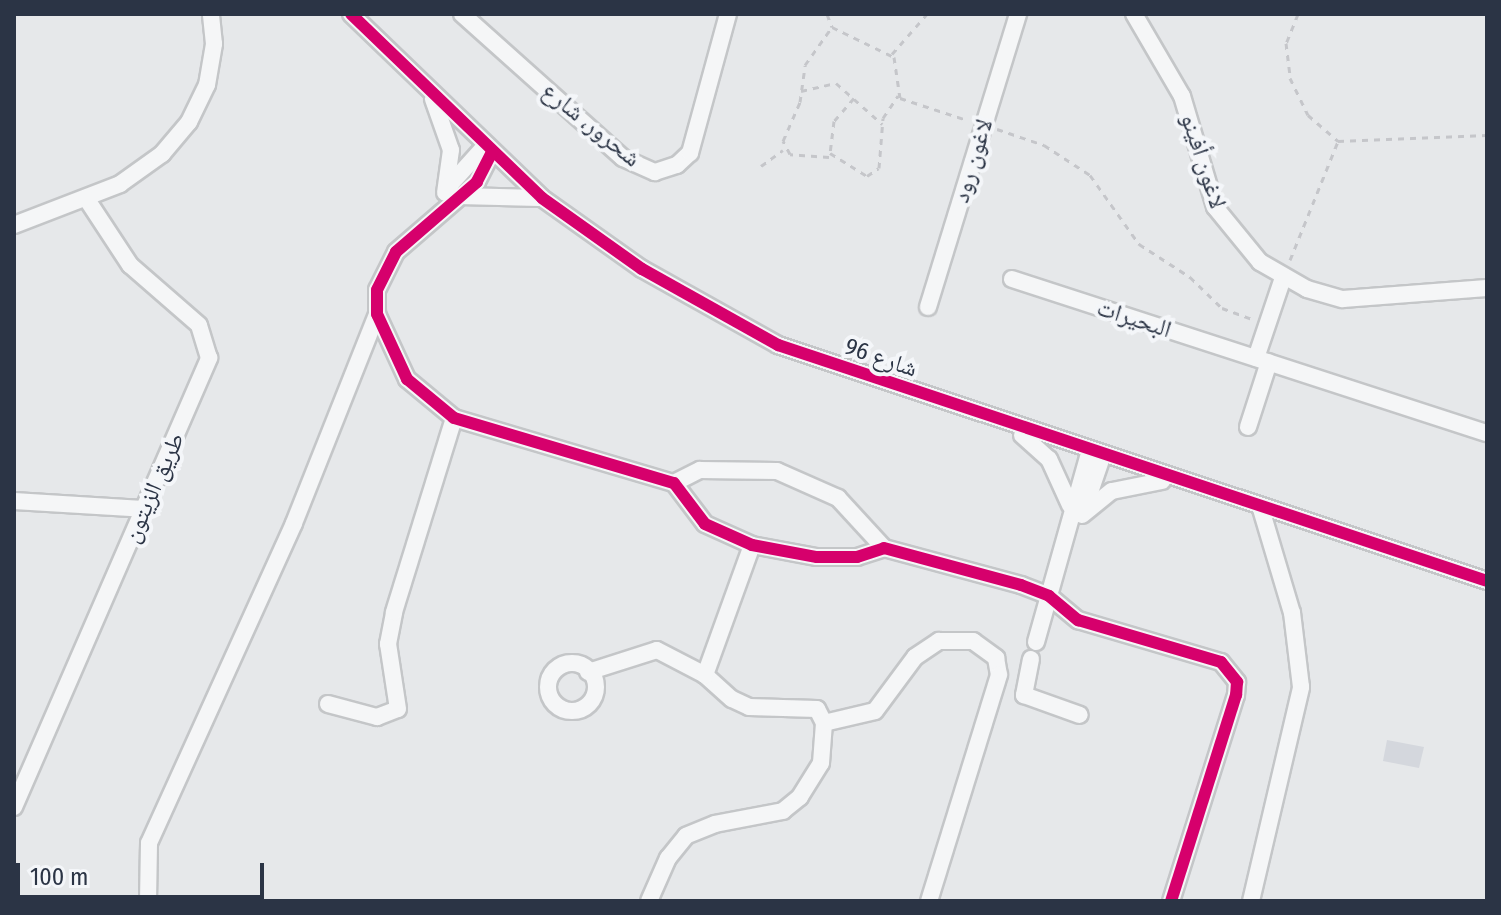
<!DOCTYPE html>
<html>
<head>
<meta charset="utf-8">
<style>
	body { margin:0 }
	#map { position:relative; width:1501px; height:915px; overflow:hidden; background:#e6e8ea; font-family:"Fira Sans Condensed","Noto Naskh Arabic",sans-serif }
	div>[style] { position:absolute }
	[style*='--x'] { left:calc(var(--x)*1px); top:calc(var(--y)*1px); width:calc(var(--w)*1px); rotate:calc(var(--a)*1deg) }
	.built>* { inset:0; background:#d4d7dd }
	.path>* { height:3px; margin-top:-1.5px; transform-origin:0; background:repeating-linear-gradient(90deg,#c5c6ca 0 6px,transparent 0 12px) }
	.roads { filter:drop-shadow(2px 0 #c4c6c8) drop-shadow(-2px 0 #c4c6c8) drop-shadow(0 2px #c4c6c8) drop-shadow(0 -2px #c4c6c8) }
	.minor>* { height:16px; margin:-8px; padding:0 8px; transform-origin:8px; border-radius:8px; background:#f5f6f7 }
	.minor>.ring { margin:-8px; padding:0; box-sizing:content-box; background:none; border:16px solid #f5f6f7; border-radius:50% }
	.cycleway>* { height:12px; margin:-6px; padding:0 6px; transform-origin:6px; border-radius:6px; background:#d6006c }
	span { translate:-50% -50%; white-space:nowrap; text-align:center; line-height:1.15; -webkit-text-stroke:8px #f4f6f9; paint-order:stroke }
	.street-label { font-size:24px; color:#2b3445 }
	.frame { position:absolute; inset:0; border:16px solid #2b3445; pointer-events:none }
	.scale { position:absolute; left:16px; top:863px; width:248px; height:36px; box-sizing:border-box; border:4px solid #2b3445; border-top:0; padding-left:10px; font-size:24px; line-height:28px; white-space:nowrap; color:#2b3445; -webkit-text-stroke:6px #f4f6f9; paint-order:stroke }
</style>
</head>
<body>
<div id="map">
	<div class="built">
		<div style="clip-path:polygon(1387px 740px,1424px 747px,1419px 768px,1383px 761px)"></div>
	</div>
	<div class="path">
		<div style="--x:827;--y:14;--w:14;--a:69"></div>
		<div style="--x:832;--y:27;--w:69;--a:25.8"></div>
		<div style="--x:894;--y:57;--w:41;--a:81.7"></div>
		<div style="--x:900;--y:98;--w:71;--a:18.2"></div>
		<div style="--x:1298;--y:14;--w:31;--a:112"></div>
		<div style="--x:1286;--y:43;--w:35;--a:83"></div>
		<div style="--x:1290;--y:78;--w:41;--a:64.1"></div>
		<div style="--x:1308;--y:115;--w:40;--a:41"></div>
		<div style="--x:1338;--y:141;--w:149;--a:-2.3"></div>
		<div style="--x:892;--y:54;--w:53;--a:-48.8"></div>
		<div style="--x:801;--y:91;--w:36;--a:-13"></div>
		<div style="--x:836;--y:83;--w:62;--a:41.7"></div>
		<div style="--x:854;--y:98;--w:30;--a:131"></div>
		<div style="--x:834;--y:121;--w:32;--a:97"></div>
		<div style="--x:830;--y:153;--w:44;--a:31.9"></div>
		<div style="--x:867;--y:176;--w:14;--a:-34"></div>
		<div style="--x:879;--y:168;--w:50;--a:-85.4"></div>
		<div style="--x:883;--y:118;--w:27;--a:-56"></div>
		<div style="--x:997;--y:129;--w:50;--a:18.8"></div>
		<div style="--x:1044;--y:145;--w:55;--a:33.1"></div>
		<div style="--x:1090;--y:175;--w:85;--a:54.6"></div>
		<div style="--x:1139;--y:244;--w:61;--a:32.9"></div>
		<div style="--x:1190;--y:277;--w:45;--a:44.1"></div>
		<div style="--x:1222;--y:308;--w:33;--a:20"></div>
		<div style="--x:829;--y:157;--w:39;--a:-176"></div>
		<div style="--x:790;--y:154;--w:15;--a:-118"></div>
		<div style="--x:783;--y:141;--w:43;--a:-66.4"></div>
		<div style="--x:800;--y:102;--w:37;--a:-82"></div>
		<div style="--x:805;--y:65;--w:47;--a:-54.6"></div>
		<div style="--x:761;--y:166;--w:27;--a:-36"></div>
		<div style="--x:1290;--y:260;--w:128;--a:-68"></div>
	</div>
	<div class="roads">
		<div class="minor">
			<div style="--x:351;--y:14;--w:265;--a:43.9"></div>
			<div style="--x:542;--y:198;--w:123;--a:35.4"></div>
			<div style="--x:642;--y:269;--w:156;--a:29.2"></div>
			<div style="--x:778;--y:345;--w:747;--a:18.41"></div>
			<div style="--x:462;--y:14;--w:216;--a:41.8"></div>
			<div style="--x:623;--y:158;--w:35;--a:24"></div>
			<div style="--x:655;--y:172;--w:23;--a:-18"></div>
			<div style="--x:677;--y:165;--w:18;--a:-43"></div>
			<div style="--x:690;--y:153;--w:144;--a:-74.7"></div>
			<div style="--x:1134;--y:14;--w:95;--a:59.7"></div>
			<div style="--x:1182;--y:96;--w:116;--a:73.4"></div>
			<div style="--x:1215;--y:207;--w:71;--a:50.7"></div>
			<div style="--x:1260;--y:262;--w:54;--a:29.9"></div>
			<div style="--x:1307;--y:289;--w:37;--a:16"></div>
			<div style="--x:1343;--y:299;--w:144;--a:-4.4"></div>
			<div style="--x:433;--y:99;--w:54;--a:70.6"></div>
			<div style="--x:451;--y:150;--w:43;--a:97.9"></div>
			<div style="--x:492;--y:152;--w:34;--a:117"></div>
			<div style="--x:477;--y:182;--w:107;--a:139.2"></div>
			<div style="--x:396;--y:252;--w:42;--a:116.6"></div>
			<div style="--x:377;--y:290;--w:24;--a:90"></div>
			<div style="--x:377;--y:314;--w:72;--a:65.2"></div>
			<div style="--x:407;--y:379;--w:61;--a:39.7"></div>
			<div style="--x:454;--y:418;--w:229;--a:16.5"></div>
			<div style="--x:674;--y:483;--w:51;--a:52.9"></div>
			<div style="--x:705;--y:524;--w:51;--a:24.1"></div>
			<div style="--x:752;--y:545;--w:66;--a:10.5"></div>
			<div style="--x:817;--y:557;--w:40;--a:0"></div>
			<div style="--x:857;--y:557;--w:28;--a:-18"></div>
			<div style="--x:884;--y:548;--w:142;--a:15.1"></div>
			<div style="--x:1021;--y:585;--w:30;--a:21"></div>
			<div style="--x:1049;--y:596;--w:38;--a:40"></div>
			<div style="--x:1078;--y:620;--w:149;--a:16.4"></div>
			<div style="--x:1221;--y:662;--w:26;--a:51"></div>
			<div style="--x:1237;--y:682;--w:13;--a:94"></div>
			<div style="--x:1236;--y:695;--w:216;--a:107.5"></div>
			<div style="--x:448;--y:187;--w:55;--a:-47.9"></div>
			<div style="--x:459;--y:196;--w:80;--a:1.4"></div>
			<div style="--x:14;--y:225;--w:114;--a:-21.1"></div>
			<div style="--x:120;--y:184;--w:52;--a:-35.5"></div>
			<div style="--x:162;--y:154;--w:42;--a:-49.8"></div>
			<div style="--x:189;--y:122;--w:41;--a:-64.1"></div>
			<div style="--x:207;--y:85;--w:42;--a:-80.3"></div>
			<div style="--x:214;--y:44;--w:30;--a:-96"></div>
			<div style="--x:1012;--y:279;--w:499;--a:18"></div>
			<div style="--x:928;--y:307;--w:307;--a:-72.9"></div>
			<div style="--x:1256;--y:358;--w:84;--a:-71.4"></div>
			<div style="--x:1248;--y:427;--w:68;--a:-72.1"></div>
			<div style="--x:1022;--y:435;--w:36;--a:42"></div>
			<div style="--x:1049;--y:459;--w:51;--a:65.5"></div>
			<div style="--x:674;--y:483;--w:29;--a:-27"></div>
			<div style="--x:700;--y:470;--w:77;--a:0.7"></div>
			<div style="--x:777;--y:471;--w:67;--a:23.9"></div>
			<div style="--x:838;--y:498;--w:68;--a:47.4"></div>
			<div style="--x:14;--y:501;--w:129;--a:3.5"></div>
			<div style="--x:1084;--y:510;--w:56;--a:-71.2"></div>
			<div style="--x:1082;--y:515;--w:38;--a:-39"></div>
			<div style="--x:1112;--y:491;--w:51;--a:-11.3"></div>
			<div style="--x:1036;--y:642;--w:196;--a:-74.3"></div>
			<div style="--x:1031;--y:659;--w:37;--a:101"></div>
			<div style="--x:1024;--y:695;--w:59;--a:19.7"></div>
			<div class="ring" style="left:548px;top:663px;width:32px;height:32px"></div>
			<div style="--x:588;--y:672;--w:72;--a:-17.7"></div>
			<div style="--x:657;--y:650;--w:54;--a:27.5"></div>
			<div style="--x:705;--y:675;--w:36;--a:42"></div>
			<div style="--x:732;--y:699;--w:19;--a:25"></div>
			<div style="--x:749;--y:707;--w:68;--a:1.7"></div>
			<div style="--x:817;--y:709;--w:16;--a:63"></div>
			<div style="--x:824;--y:723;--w:40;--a:94.3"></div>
			<div style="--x:821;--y:763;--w:40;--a:122"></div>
			<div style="--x:800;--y:797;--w:22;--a:141"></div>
			<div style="--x:783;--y:811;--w:69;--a:169.2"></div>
			<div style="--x:715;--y:824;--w:31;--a:158"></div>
			<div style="--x:686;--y:836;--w:28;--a:129"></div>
			<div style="--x:668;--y:858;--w:47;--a:113.8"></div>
			<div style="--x:705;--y:675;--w:138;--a:-70.1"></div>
			<div style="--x:328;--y:704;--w:51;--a:14.9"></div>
			<div style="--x:377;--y:717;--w:22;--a:-21"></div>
			<div style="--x:398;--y:709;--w:66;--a:-98.7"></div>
			<div style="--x:388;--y:644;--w:33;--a:-79"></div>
			<div style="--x:394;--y:612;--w:203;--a:-72.8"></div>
			<div style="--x:824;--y:723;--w:52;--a:-13.2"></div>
			<div style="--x:875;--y:711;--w:67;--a:-53.5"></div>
			<div style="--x:915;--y:657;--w:29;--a:-34"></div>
			<div style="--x:939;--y:641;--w:34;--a:0"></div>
			<div style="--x:973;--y:641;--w:29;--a:36"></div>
			<div style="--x:996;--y:658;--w:17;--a:80"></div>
			<div style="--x:999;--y:675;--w:237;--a:107.2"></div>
			<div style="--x:14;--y:807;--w:490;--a:-66.5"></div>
			<div style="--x:209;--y:358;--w:34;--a:-107"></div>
			<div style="--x:199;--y:325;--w:91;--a:-139"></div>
			<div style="--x:130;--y:265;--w:80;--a:-123.3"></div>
			<div style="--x:148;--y:901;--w:58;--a:-89"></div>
			<div style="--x:149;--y:843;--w:351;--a:-65.6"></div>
			<div style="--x:294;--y:523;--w:225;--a:-68.3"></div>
			<div style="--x:1251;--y:901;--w:220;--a:-76.8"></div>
			<div style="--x:1301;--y:687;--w:75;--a:-96.9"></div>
			<div style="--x:1292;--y:613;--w:109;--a:-106.6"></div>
		</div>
	</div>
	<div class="cycleway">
		<div style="--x:351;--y:14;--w:265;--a:43.9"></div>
		<div style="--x:542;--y:198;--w:123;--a:35.4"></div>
		<div style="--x:642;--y:269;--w:156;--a:29.2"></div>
		<div style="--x:778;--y:345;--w:747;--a:18.41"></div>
		<div style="--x:492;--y:152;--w:34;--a:117"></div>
		<div style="--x:477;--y:182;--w:107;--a:139.2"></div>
		<div style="--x:396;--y:252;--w:42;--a:116.6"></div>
		<div style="--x:377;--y:290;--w:24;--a:90"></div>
		<div style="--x:377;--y:314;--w:72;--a:65.2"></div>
		<div style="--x:407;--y:379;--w:61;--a:39.7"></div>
		<div style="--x:454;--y:418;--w:229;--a:16.5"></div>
		<div style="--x:674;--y:483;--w:51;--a:52.9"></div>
		<div style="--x:705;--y:524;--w:51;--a:24.1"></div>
		<div style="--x:752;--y:545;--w:66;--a:10.5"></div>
		<div style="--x:817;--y:557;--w:40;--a:0"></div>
		<div style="--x:857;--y:557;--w:28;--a:-18"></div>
		<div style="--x:884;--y:548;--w:142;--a:15.1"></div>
		<div style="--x:1021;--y:585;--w:30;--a:21"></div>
		<div style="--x:1049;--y:596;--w:38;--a:40"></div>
		<div style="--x:1078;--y:620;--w:149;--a:16.4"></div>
		<div style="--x:1221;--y:662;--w:26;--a:51"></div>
		<div style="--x:1237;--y:682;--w:13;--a:94"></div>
		<div style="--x:1236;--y:695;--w:216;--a:107.5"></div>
	</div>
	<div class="street-label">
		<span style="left:591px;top:125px;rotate:39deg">شحرور، شارع</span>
		<span style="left:973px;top:161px;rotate:-73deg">لاغون رود</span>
		<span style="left:1203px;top:161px;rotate:72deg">لاغون أفينو</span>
		<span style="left:1134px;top:319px;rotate:18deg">البحيرات</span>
		<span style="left:881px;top:358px;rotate:19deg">شارع 96</span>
		<span style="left:154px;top:488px;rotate:-66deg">طريق الزيتون</span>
	</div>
	<div class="frame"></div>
	<div class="scale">100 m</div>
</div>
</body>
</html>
